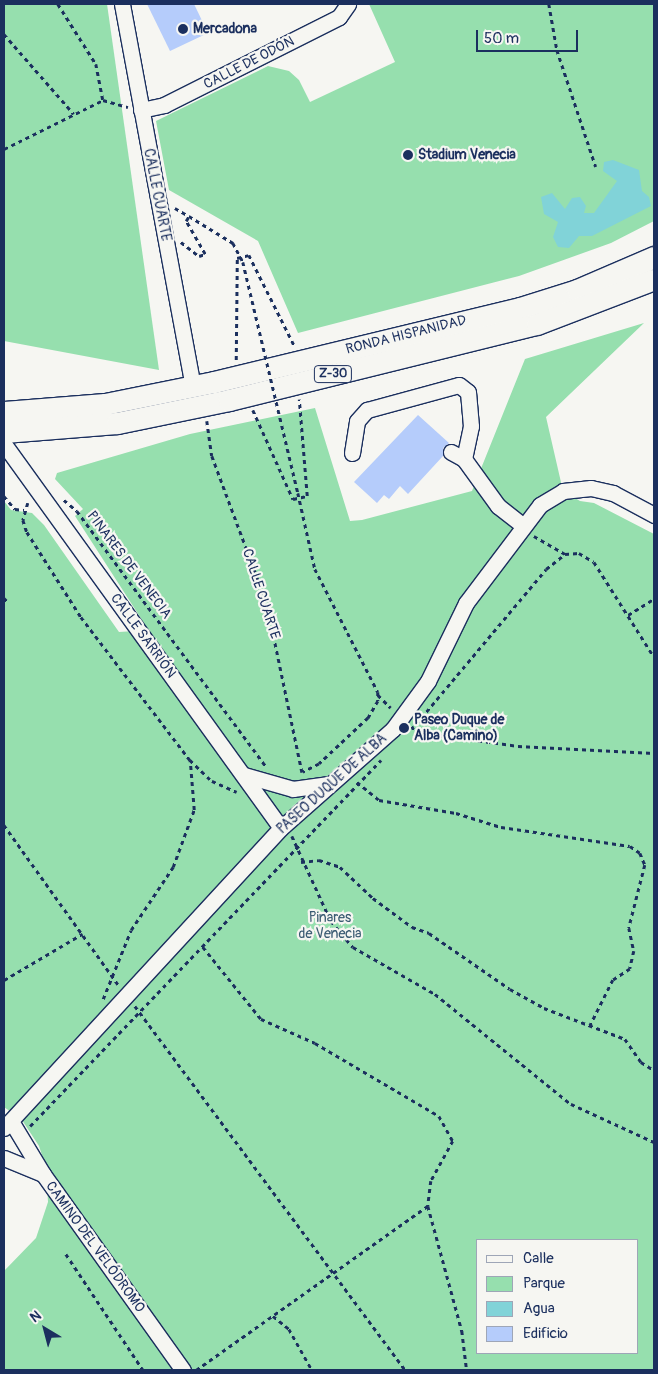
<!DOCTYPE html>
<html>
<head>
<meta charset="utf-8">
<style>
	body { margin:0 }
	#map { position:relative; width:658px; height:1374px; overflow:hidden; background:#f6f6f2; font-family:Pangolin,sans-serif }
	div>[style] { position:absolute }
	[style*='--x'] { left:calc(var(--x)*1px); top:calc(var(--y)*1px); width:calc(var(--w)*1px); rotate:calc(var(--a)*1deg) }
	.green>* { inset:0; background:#96dfae }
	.water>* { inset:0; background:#81d3d8 }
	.building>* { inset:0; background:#b5ccfb }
	.path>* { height:2.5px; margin-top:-1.25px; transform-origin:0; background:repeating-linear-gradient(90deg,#1b2f5e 0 4px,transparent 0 8px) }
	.roads { filter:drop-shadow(1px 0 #1b2f5e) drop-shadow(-1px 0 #1b2f5e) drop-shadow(0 1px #1b2f5e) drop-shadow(0 -1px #1b2f5e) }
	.minor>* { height:15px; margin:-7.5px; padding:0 7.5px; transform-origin:7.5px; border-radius:7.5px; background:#f6f6f2 }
	.highway>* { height:21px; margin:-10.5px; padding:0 10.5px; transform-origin:10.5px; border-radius:10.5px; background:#f6f6f2 }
	.path-bridge>* { height:2.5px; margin-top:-1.25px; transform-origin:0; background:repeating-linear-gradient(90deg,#1b2f5e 0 4px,transparent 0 8px) }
	.dots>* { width:14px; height:14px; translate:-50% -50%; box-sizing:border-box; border:2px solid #f6f6f2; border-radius:50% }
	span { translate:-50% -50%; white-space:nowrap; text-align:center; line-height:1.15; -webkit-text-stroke:4.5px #f6f6f2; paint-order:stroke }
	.shield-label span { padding:1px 4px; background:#f6f6f2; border:1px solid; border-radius:4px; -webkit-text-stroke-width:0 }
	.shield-label { font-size:12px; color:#1b2f5e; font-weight:700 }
	.poi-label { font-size:14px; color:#1b2f5e; font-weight:700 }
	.left { translate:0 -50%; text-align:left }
	.street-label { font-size:14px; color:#1b2f5e }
	.park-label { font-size:14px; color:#3a5b72 }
	.frame { position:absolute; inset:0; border:5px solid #1b2f5e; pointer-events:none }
	.legend { position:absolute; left:476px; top:1239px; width:162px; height:115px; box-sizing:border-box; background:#f6f6f2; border:1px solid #9ea6b7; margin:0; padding:6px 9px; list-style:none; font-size:15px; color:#1b2f5e }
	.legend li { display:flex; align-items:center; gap:10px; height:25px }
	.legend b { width:25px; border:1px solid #9ea6b7 }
	.north { position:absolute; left:20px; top:1304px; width:50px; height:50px; -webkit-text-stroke:4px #f6f6f2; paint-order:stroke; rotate:323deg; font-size:14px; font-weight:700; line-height:20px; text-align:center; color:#1b2f5e }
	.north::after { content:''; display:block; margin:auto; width:18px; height:22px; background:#1b2f5e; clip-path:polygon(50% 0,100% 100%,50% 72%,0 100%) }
	.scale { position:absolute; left:476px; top:30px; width:102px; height:22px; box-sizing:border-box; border:2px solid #1b2f5e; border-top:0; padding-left:6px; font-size:15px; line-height:18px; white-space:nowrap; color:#1b2f5e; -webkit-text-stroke:4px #f6f6f2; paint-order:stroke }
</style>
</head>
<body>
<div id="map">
	<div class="green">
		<div style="clip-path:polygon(4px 4px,107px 4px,159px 370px,4px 341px)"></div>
		<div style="clip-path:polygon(369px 4px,654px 4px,654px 221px,611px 243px,519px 276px,298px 333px,258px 241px,169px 190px,156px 121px,268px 66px,289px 71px,299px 80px,310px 102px,395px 62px)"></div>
		<div style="clip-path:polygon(evenodd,644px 323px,546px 417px,563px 491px,580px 501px,594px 503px,654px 534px,654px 1370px,4px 1370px,4px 1271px,36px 1238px,48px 1202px,46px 1167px,39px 1146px,22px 1120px,4px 1107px,4px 501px,11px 510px,32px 513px,44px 525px,119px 632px,135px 631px,142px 620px,75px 516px,83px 509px,55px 479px,57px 473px,190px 434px,315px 408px,350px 521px,362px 520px,472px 491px,525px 359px,644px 323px,477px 1240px,637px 1240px,637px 1353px,477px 1353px,477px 1240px)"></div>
	</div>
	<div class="water">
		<div style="clip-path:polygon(613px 160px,639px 170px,642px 191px,649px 197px,651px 206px,592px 236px,579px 236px,569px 248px,558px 247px,553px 237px,558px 222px,544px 214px,541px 197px,552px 193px,565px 209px,572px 198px,580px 197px,586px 206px,584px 213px,594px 213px,617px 181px,603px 171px,604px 162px)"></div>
	</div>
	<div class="building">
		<div style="clip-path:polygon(147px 4px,194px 4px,208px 33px,170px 51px)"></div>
		<div style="clip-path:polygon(418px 415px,449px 443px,443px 448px,443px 456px,408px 494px,400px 486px,389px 499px,384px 495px,377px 503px,354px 482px)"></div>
	</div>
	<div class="path">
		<div style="--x:58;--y:4;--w:71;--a:57.7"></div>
		<div style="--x:96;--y:64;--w:37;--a:79"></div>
		<div style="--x:549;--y:4;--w:47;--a:80.1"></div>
		<div style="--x:557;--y:50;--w:123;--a:71.6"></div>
		<div style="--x:4;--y:34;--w:106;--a:48.8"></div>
		<div style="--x:4;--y:149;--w:110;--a:-26.3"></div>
		<div style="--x:103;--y:100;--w:26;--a:16"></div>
		<div style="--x:175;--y:208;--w:16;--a:30"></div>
		<div style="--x:181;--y:242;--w:23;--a:38"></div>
		<div style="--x:199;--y:256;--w:6;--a:-18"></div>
		<div style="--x:205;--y:254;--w:38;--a:-120"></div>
		<div style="--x:186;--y:221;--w:6;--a:-59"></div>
		<div style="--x:189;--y:216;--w:52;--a:31.5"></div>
		<div style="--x:233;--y:243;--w:21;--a:62"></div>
		<div style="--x:236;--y:360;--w:102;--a:-89.4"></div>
		<div style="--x:237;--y:258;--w:12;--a:-14"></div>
		<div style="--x:249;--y:255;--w:101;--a:63.4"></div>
		<div style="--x:253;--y:410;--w:98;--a:65.8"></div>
		<div style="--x:293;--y:499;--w:14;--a:-12"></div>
		<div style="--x:307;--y:496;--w:97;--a:-94.7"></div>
		<div style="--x:207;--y:421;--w:35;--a:82"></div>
		<div style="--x:212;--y:456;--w:158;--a:69.6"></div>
		<div style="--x:267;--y:604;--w:172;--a:78.2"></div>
		<div style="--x:298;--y:493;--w:78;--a:77.4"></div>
		<div style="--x:315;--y:569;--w:138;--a:62.9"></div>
		<div style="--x:378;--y:692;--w:9;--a:90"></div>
		<div style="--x:378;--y:701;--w:20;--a:120"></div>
		<div style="--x:368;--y:718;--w:67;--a:136.8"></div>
		<div style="--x:319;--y:764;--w:18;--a:153"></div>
		<div style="--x:4;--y:496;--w:17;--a:50"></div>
		<div style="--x:15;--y:509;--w:9;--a:6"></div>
		<div style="--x:64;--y:500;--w:17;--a:40"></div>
		<div style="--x:77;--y:511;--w:317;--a:53.5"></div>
		<div style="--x:28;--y:503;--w:18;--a:106"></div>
		<div style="--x:23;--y:520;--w:13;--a:72"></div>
		<div style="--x:27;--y:532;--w:101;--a:57.6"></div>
		<div style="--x:81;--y:617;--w:180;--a:52.7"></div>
		<div style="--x:190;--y:760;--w:30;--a:44"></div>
		<div style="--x:212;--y:781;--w:27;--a:24"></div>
		<div style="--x:534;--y:536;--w:36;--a:30"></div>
		<div style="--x:4;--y:598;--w:4;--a:45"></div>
		<div style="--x:628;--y:615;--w:31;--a:-32"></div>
		<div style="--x:378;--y:695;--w:18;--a:45"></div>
		<div style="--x:416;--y:724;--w:202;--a:-50"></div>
		<div style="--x:546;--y:569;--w:24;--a:-38"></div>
		<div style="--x:565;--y:554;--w:14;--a:-4"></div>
		<div style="--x:579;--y:553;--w:17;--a:31"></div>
		<div style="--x:594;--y:562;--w:112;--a:57.7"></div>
		<div style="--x:412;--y:726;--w:7;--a:63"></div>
		<div style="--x:415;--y:732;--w:104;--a:7.7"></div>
		<div style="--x:518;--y:746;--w:136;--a:2.9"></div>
		<div style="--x:357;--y:782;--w:28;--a:39"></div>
		<div style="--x:379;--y:800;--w:78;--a:9.6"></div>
		<div style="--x:456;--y:813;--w:47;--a:17.3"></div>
		<div style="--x:501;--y:827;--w:130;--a:8.4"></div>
		<div style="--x:630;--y:846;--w:12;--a:35"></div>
		<div style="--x:640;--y:853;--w:13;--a:67"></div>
		<div style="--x:645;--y:865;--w:65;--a:104.3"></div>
		<div style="--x:629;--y:928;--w:24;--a:78"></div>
		<div style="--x:634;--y:951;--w:18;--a:103"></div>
		<div style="--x:630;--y:969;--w:20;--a:147"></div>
		<div style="--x:613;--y:980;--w:51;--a:116.6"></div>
		<div style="--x:4;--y:825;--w:196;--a:54.4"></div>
		<div style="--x:292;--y:836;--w:94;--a:65.4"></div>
		<div style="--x:331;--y:921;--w:34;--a:50"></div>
		<div style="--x:353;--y:947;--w:95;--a:29.8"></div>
		<div style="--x:435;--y:994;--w:175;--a:39"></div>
		<div style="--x:571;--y:1104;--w:91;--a:24.6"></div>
		<div style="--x:301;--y:862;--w:18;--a:-6"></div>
		<div style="--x:319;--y:860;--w:22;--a:18"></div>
		<div style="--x:340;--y:867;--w:45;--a:43.2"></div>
		<div style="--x:373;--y:898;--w:49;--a:36.6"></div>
		<div style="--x:412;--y:927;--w:18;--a:19"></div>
		<div style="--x:429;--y:933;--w:98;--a:34.7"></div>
		<div style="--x:510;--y:989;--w:39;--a:29"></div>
		<div style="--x:544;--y:1008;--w:87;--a:20.9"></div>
		<div style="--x:625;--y:1039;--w:28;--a:55"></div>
		<div style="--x:641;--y:1062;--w:15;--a:32"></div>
		<div style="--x:203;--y:947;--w:92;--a:51.1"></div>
		<div style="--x:261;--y:1019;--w:59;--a:24"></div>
		<div style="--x:315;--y:1043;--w:144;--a:30.5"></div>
		<div style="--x:439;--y:1116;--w:29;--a:61"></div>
		<div style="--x:453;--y:1141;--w:46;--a:118.8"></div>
		<div style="--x:431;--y:1181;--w:25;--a:97"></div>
		<div style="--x:428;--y:1206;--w:130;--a:74.8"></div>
		<div style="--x:462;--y:1331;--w:39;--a:83"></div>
		<div style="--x:4;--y:980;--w:91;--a:-30.5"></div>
		<div style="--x:103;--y:999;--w:74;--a:-67.9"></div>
		<div style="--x:131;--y:930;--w:76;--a:-56.3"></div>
		<div style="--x:173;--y:867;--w:61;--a:-69.8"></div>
		<div style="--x:194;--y:810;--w:50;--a:-94.6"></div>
		<div style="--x:135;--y:1006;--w:453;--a:53.4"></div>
		<div style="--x:30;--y:1126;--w:507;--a:-46.2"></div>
		<div style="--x:66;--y:1254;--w:139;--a:56.4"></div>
		<div style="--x:273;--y:1316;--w:21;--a:39"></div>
		<div style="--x:289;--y:1329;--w:47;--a:60.7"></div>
		<div style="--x:196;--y:1370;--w:284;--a:-35.3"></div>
	</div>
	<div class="roads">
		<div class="minor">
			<div style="--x:122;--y:4;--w:390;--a:79.5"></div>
			<div style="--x:141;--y:110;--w:24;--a:-12"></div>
			<div style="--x:164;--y:105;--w:196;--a:-26.7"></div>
			<div style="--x:339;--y:17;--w:16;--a:-55"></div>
			<div style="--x:4;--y:444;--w:473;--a:54.2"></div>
			<div style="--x:451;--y:452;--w:15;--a:28"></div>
			<div style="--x:464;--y:459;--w:58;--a:54.1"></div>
			<div style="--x:498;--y:506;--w:31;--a:38"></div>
			<div style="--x:352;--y:453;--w:32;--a:-81"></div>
			<div style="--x:357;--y:421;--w:15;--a:-48"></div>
			<div style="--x:367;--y:410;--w:95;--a:-15.2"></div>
			<div style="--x:459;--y:385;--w:11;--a:38"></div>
			<div style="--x:468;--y:392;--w:34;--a:85"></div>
			<div style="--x:471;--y:426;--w:34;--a:102"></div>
			<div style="--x:244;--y:775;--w:51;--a:15.9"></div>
			<div style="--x:293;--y:789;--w:34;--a:-8"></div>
			<div style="--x:11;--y:1121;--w:62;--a:58.9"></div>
			<div style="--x:43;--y:1174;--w:241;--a:54.5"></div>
			<div style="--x:4;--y:1128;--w:408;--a:-47.3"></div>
			<div style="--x:281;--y:828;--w:149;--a:-41.5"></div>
			<div style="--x:393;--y:729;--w:59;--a:-53.9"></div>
			<div style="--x:428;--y:681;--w:87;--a:-64"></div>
			<div style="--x:466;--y:603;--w:123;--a:-52.9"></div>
			<div style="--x:540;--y:505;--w:27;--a:-31"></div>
			<div style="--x:563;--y:491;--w:28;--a:-6"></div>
			<div style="--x:591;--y:488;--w:23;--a:13"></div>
			<div style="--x:613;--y:493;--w:47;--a:28.2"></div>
			<div style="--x:4;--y:1158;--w:42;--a:22.3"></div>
		</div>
		<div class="highway">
			<div style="--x:4;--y:412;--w:101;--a:-4.5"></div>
			<div style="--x:105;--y:404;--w:111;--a:-11.4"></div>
			<div style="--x:214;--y:382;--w:315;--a:-13.6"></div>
			<div style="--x:520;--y:308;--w:60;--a:-17.5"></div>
			<div style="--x:577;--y:290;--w:84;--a:-23.2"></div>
			<div style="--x:4;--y:432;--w:113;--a:-4.6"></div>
			<div style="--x:117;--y:423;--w:114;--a:-11.6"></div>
			<div style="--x:229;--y:400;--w:317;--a:-13.9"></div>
			<div style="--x:537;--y:324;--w:125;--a:-21"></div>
		</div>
	</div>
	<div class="path-bridge">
		<div style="--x:243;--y:262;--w:237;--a:76.6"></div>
	</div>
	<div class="dots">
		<div style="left:183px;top:29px;background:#1b2f5e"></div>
		<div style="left:408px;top:155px;background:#1b2f5e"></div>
		<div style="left:404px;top:728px;background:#1b2f5e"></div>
	</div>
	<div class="shield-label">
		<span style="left:333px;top:374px">Z-30</span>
	</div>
	<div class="poi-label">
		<span class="left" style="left:193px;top:29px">Mercadona</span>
		<span class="left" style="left:418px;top:155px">Stadium Venecia</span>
		<span class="left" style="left:414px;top:728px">Paseo Duque de<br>Alba (Camino)</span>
	</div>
	<div class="street-label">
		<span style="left:249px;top:63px;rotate:-27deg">CALLE DE ODÓN</span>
		<span style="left:157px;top:195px;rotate:79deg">CALLE CUARTE</span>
		<span style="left:406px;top:335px;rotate:-14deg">RONDA HISPANIDAD</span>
		<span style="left:129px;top:565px;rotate:53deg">PINARES DE VENECIA</span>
		<span style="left:261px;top:594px;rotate:72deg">CALLE CUARTE</span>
		<span style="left:143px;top:636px;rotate:54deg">CALLE SARRIÓN</span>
		<span style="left:332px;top:784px;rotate:-42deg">PASEO DUQUE DE ALBA</span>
		<span style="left:95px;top:1247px;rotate:54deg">CAMINO DEL VELÓDROMO</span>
	</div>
	<div class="park-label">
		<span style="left:330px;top:926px">Pinares<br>de Venecia</span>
	</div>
	<div class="frame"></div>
	<ul class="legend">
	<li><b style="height:6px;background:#f6f6f2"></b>Calle</li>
	<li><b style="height:14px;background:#96dfae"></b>Parque</li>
	<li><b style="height:14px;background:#81d3d8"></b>Agua</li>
	<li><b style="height:14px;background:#b5ccfb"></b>Edificio</li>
	</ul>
	<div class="north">N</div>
	<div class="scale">50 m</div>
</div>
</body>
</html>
